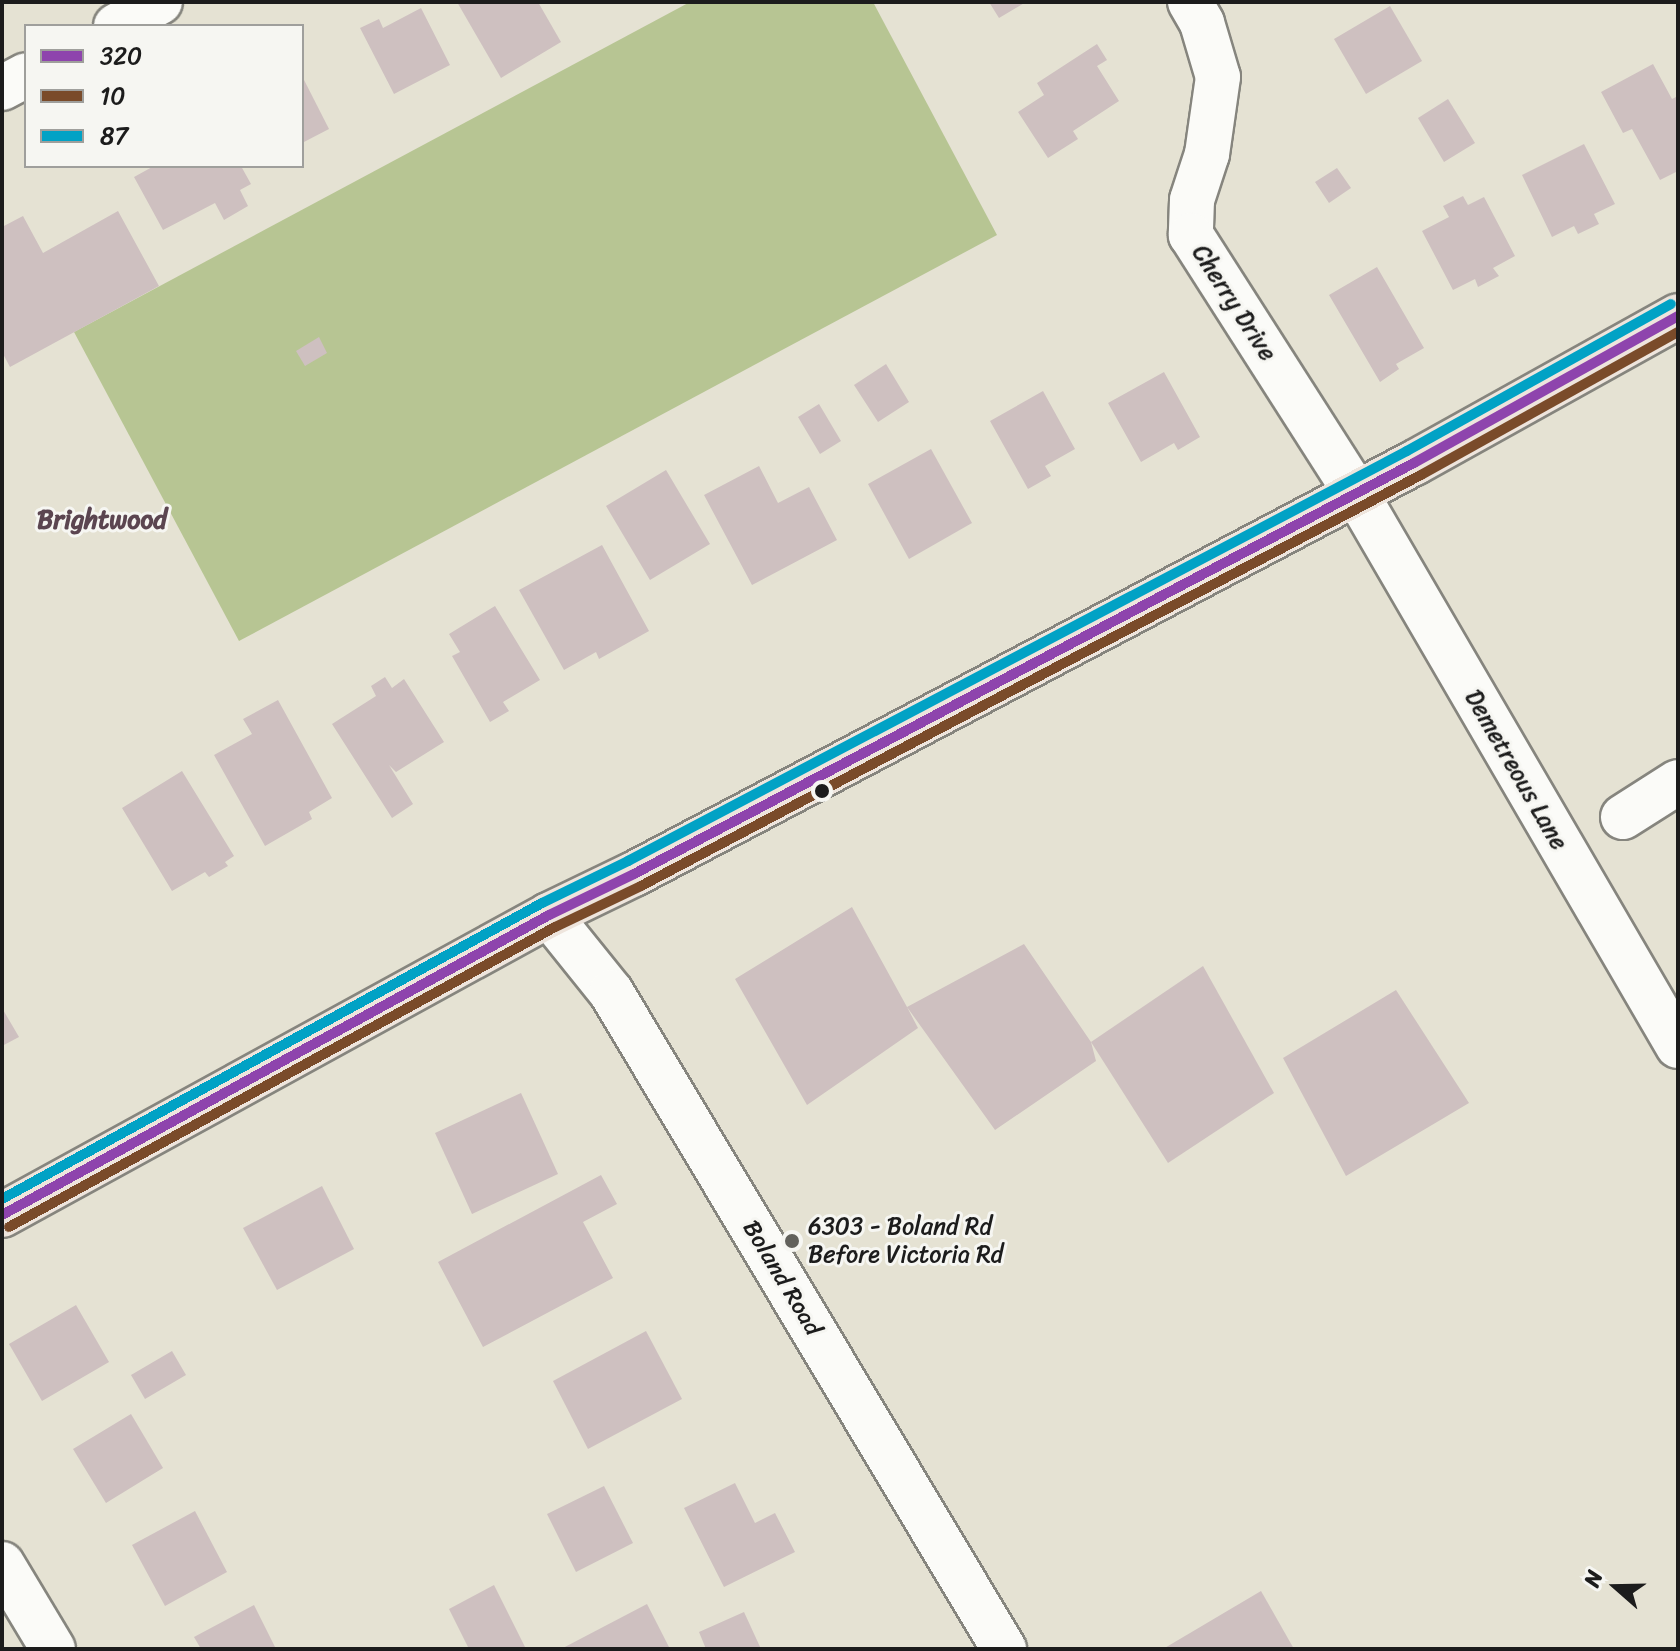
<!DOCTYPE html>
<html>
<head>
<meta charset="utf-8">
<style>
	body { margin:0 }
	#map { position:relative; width:1680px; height:1651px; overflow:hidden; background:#e5e2d3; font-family:Sriracha,sans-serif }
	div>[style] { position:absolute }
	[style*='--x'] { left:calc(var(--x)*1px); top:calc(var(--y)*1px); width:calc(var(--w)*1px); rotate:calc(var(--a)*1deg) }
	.forest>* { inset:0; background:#b7c593 }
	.building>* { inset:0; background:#cec0c0 }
	.roads { filter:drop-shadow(2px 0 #86857e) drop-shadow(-2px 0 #86857e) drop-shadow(0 2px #86857e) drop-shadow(0 -2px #86857e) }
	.minor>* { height:44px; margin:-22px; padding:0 22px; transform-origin:22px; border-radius:22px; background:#fbfbf8 }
	.major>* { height:44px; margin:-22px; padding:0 22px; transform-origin:22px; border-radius:22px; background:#eee5dd }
	.bus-1>* { height:10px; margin:-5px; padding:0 5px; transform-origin:5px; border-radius:5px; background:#8e44ad }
	.bus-2>* { height:10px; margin:-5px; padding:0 5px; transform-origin:5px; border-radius:5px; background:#7a4b2a }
	.bus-3>* { height:10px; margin:-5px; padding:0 5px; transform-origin:5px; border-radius:5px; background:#01a2c5 }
	.dots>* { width:22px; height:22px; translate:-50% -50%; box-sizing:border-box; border:4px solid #f6f6f2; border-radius:50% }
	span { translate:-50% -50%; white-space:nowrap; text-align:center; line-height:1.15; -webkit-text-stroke:6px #f6f6f2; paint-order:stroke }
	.street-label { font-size:24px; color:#1c1c1c }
	.poi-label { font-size:24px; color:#1c1c1c }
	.left { translate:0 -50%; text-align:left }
	.neighbourhood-label { font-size:26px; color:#5b4550; font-weight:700 }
	.frame { position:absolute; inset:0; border:4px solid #1c1c1c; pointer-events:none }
	.legend { position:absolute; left:24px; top:24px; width:280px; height:144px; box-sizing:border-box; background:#f6f6f2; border:2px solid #9f9f9c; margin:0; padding:10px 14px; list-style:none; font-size:24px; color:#1c1c1c }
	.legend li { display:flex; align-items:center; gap:16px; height:40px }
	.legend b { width:40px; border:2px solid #9f9f9c }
	.north { position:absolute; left:1576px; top:1547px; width:80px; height:80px; -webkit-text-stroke:6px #f6f6f2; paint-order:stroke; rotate:290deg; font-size:22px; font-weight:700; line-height:32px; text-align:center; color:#1c1c1c }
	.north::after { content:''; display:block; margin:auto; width:28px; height:36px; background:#1c1c1c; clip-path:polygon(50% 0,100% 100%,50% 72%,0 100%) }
</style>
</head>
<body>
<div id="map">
	<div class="forest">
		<div style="clip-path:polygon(690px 2px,873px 2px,997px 235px,239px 641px,74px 332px)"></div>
	</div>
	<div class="building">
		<div style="clip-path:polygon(457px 2px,538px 2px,561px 42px,501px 78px)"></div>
		<div style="clip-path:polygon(989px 2px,1026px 2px,999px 18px)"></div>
		<div style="clip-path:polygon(1390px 6px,1422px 61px,1366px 94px,1334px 39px)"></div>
		<div style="clip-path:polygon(421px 8px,450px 65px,394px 94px,360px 28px,379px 19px,383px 28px)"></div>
		<div style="clip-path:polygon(1097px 44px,1107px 60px,1097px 66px,1119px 101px,1073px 131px,1078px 139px,1048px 158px,1018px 112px,1044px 95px,1037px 83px)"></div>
		<div style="clip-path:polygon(1653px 64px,1672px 99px,1678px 96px,1678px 171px,1660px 180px,1632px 129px,1623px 133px,1601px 92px)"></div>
		<div style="clip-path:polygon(302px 76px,329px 129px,302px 143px)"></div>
		<div style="clip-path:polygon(1448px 99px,1475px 143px,1444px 162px,1418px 118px)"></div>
		<div style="clip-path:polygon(1584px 144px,1615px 204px,1594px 214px,1599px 224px,1578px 234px,1574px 226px,1552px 237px,1522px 175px)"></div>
		<div style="clip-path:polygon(154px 166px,241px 166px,251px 184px,240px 190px,248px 206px,224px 220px,215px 203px,163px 230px,134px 177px)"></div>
		<div style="clip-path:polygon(1337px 168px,1351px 188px,1329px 203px,1315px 182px)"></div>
		<div style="clip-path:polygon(1463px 196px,1468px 205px,1484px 197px,1515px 256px,1493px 268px,1499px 276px,1478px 287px,1475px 279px,1453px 290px,1422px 231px,1449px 217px,1443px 206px)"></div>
		<div style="clip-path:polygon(118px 211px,159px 286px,10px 367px,2px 352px,2px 227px,23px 216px,43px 253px)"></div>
		<div style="clip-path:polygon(1377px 267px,1424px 348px,1396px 364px,1399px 369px,1380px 382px,1329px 295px)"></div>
		<div style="clip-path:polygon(319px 337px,327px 353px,305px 366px,296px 351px)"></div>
		<div style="clip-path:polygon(886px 364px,909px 402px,878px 422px,854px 385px)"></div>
		<div style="clip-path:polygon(1164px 372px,1200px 437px,1178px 450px,1174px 443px,1141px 462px,1108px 403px)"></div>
		<div style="clip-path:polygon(1043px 391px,1075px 449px,1045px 466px,1051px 476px,1028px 489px,990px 421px)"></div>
		<div style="clip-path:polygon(819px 404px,841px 441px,820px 454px,798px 417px)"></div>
		<div style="clip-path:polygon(931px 449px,972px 523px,909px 559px,868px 484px)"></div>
		<div style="clip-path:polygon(759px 466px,778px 503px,809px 487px,837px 540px,752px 585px,704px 495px)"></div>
		<div style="clip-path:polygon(666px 470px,710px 544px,650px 580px,606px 506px)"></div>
		<div style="clip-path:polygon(602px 545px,649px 631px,599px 659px,596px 652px,564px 670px,519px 590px)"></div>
		<div style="clip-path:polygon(495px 606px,540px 680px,503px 702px,509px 711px,490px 722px,452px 656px,460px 652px,449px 634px)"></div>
		<div style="clip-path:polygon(385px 677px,392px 688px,404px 679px,444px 742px,396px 772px,389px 765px,413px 804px,392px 818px,332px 724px,376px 696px,371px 686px)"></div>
		<div style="clip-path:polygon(278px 700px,332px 798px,309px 812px,312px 819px,265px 846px,214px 755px,252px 734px,243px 719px)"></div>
		<div style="clip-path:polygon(182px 771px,234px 856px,225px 862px,228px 866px,209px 877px,205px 872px,172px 891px,122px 808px)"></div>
		<div style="clip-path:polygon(852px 907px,907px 1007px,1024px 944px,1091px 1042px,1096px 1061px,995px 1130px,907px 1007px,918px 1028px,807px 1105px,735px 979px)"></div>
		<div style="clip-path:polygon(1203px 966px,1274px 1093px,1168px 1163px,1091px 1042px)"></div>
		<div style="clip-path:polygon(1396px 990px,1469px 1103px,1346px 1176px,1283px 1058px)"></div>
		<div style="clip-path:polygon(2px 1008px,19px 1037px,2px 1046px)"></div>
		<div style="clip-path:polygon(521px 1093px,558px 1174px,472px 1214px,435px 1133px)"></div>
		<div style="clip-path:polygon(601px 1175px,617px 1204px,583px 1222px,613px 1278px,483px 1347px,438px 1262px)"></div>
		<div style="clip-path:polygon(322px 1186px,354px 1249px,277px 1290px,243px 1228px)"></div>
		<div style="clip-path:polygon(76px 1305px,109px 1362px,42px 1401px,9px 1344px)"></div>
		<div style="clip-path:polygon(646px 1331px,682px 1399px,588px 1449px,553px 1381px)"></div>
		<div style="clip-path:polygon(172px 1351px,186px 1375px,145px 1399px,131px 1375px)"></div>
		<div style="clip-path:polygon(131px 1414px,163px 1468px,106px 1503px,73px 1449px)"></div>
		<div style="clip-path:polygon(735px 1483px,755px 1523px,775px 1513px,795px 1552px,724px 1587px,684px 1508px)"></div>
		<div style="clip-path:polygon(604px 1486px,633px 1543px,576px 1572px,547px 1514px)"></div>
		<div style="clip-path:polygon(195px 1511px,227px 1572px,165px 1606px,132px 1545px)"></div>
		<div style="clip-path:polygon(494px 1585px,526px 1649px,469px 1649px,449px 1609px)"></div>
		<div style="clip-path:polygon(1261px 1591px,1294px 1649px,1163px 1649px)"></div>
		<div style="clip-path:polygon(647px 1604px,670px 1649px,561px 1649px)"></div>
		<div style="clip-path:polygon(254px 1605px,276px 1649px,201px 1649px,194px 1637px)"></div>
		<div style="clip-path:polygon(744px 1612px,761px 1649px,706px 1649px,699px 1632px)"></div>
	</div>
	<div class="roads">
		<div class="minor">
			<div style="--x:1190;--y:2;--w:24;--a:60"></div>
			<div style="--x:1202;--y:23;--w:56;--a:73.5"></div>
			<div style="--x:1218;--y:77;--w:78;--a:98.1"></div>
			<div style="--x:1207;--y:154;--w:48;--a:108.1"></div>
			<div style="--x:1192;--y:200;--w:35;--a:92"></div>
			<div style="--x:1191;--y:235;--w:306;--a:57.4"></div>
			<div style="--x:1356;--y:493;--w:640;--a:59.79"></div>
			<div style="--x:116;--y:26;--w:50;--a:-28.6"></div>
			<div style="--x:2;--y:88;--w:27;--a:-28"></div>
			<div style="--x:1623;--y:817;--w:65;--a:-32.5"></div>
			<div style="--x:549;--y:915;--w:99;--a:51.2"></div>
			<div style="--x:611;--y:992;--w:766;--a:59.11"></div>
			<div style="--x:2;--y:1564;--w:99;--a:59"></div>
		</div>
		<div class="major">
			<div style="--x:2;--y:1215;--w:624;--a:-28.74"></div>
			<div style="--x:549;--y:915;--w:94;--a:-25.8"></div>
			<div style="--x:634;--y:874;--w:882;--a:-27.79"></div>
			<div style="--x:1414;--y:463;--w:302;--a:-29.1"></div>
		</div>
	</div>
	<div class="bus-1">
		<div style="--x:2;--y:1215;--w:624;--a:-28.74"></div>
		<div style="--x:549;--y:915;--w:94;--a:-25.8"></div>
		<div style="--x:634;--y:874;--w:882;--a:-27.79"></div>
		<div style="--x:1414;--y:463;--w:302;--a:-29.1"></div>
	</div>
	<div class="bus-2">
		<div style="--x:9;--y:1227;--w:623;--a:-28.79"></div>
		<div style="--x:555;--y:927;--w:95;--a:-25.5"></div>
		<div style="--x:641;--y:886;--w:882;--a:-27.79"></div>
		<div style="--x:1421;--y:475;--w:294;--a:-29.1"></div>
	</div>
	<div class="bus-3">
		<div style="--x:2;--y:1199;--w:616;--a:-28.73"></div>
		<div style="--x:542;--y:903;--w:96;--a:-26"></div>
		<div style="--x:628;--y:861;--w:880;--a:-27.76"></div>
		<div style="--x:1407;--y:451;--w:302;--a:-29.1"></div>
	</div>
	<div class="dots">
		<div style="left:822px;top:791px;background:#1c1c1c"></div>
		<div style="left:792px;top:1241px;background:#62615c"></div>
	</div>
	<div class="street-label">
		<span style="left:1234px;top:303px;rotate:57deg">Cherry Drive</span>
		<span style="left:1516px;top:770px;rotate:60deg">Demetreous Lane</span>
		<span style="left:782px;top:1278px;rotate:59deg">Boland Road</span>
	</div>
	<div class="poi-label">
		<span class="left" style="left:808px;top:1241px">6303 - Boland Rd<br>Before Victoria Rd</span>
	</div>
	<div class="neighbourhood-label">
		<span style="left:102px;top:520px">Brightwood</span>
	</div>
	<div class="frame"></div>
	<ul class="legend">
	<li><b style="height:10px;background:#8e44ad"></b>320</li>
	<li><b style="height:10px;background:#7a4b2a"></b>10</li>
	<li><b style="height:10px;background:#01a2c5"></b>87</li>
	</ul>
	<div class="north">N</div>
</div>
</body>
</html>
